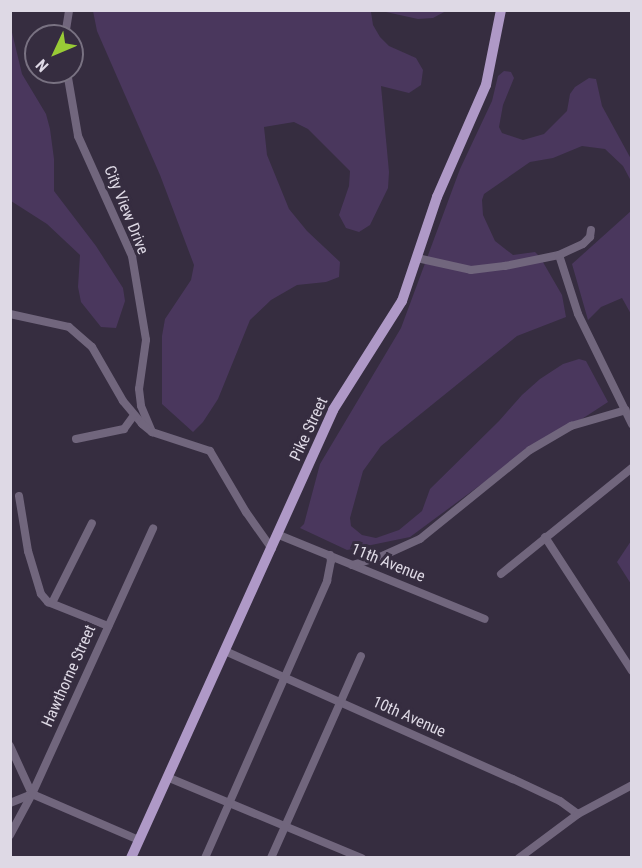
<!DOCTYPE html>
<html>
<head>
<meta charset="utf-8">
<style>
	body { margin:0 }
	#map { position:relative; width:642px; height:868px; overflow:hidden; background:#362d40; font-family:"Roboto Condensed",sans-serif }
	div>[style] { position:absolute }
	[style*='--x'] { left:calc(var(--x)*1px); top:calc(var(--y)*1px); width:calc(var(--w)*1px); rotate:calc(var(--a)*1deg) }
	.green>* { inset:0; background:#4a375d }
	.minor>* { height:8px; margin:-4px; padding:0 4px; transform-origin:4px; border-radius:4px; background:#71667d }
	.major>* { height:10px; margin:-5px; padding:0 5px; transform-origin:5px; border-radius:5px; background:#af99c7 }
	span { translate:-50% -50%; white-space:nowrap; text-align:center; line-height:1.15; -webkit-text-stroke:6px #362d40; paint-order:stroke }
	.street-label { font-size:16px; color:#ded9e5 }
	.frame { position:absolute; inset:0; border:12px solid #ded9e5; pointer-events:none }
	.north { position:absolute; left:24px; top:24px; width:60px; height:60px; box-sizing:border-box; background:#362d40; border:2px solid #797282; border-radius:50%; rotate:226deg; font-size:16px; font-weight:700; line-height:24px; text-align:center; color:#ded9e5 }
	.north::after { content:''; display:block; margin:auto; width:21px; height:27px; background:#99cb36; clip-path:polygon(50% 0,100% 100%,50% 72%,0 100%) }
</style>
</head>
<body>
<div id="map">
	<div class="green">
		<div style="clip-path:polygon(93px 11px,446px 11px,433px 18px,418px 19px,386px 12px,371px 12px,373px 25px,380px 37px,389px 46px,416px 58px,423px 70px,421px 85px,409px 93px,381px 86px,389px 172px,388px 188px,370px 225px,359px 232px,346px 228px,339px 215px,349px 186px,350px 171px,308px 129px,294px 122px,264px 127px,267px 155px,289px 209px,307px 231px,340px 262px,339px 277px,326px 282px,297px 285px,271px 300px,250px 320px,218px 399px,203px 422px,193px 432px,162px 404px,162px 336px,165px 319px,191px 280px,194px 265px,160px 175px,97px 31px)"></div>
		<div style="clip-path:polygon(10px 24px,22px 74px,46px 114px,50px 129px,54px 159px,54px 191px,96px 246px,123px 288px,125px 301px,116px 328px,101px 327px,81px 302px,78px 287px,80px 255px,47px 224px,11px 201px)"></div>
		<div style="clip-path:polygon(504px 71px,511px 72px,514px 78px,503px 105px,499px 127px,502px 133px,523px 140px,544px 134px,567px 111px,570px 94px,575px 87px,589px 78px,596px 79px,602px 106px,631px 159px,631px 181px,623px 166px,605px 149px,582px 146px,553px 158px,530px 162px,484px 194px,482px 200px,483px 215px,495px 241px,513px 255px,535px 252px,540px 257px,562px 295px,566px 317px,517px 336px,381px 446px,363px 471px,350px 518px,351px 526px,362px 535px,376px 538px,399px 530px,422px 511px,430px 489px,499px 421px,522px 395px,540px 379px,563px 364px,579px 359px,586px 361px,608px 402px,479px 486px,410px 537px,347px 550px,300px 528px,304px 524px,320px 464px,401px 328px,460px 169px,492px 101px,498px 76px)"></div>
		<div style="clip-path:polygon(631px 211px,631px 314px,622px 298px,601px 307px,588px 320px,572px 264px)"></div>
		<div style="clip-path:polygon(631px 541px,631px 584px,617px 562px)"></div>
	</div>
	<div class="minor">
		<div style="--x:65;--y:36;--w:26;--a:-81"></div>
		<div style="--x:67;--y:72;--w:65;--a:80.2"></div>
		<div style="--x:78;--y:136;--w:132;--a:65.8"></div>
		<div style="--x:132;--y:256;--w:85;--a:80.5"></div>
		<div style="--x:146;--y:340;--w:49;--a:98.1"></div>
		<div style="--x:139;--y:389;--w:17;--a:83"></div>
		<div style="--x:141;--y:406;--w:28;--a:67"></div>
		<div style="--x:559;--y:255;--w:62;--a:72.1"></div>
		<div style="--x:578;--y:314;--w:123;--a:63.9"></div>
		<div style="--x:417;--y:258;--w:55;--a:12.5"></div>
		<div style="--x:471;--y:270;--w:34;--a:-7"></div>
		<div style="--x:505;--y:266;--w:55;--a:-11.5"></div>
		<div style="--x:559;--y:255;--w:26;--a:-25"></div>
		<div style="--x:583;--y:244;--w:10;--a:-45"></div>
		<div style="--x:590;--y:237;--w:7;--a:-82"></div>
		<div style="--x:10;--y:314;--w:60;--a:12.4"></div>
		<div style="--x:69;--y:327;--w:30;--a:41"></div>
		<div style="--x:92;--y:347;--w:62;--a:60.1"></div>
		<div style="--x:123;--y:401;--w:30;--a:50"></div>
		<div style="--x:142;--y:424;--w:13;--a:39"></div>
		<div style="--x:152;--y:432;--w:61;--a:18.1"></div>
		<div style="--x:210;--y:451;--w:71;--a:59.5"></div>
		<div style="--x:246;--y:512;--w:45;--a:54.9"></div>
		<div style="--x:76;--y:439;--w:49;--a:-11.8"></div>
		<div style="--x:124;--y:429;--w:17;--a:-54"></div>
		<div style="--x:19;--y:496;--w:56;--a:80.7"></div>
		<div style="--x:28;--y:551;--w:45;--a:73.2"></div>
		<div style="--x:41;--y:594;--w:11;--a:49"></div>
		<div style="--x:48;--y:602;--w:65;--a:21.8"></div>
		<div style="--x:279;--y:535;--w:222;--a:22.2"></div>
		<div style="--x:545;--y:537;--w:160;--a:57"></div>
		<div style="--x:352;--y:565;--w:29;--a:-16"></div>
		<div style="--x:380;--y:557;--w:44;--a:-24.2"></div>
		<div style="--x:420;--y:539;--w:141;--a:-39"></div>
		<div style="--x:530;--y:450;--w:48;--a:-30.3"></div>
		<div style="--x:571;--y:426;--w:57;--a:-16.2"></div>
		<div style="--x:501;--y:574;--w:169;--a:-39"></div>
		<div style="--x:52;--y:603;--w:89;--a:-63.4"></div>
		<div style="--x:225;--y:651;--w:315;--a:24"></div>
		<div style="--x:513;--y:779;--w:52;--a:25.1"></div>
		<div style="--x:560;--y:801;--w:22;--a:36"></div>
		<div style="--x:10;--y:746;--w:53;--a:65.4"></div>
		<div style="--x:32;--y:794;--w:116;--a:23.3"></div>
		<div style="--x:167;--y:777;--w:211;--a:22.6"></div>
		<div style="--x:10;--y:803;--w:24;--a:-22"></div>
		<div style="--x:10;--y:835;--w:47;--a:-61.8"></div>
		<div style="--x:32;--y:794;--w:292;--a:-65.5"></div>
		<div style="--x:205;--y:858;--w:303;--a:-66.2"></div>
		<div style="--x:327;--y:581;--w:20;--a:-79"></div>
		<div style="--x:331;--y:561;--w:6;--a:-99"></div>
		<div style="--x:271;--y:858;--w:221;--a:-66"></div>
		<div style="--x:519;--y:858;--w:74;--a:-36.7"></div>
		<div style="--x:578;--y:814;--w:61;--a:-28.2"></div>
	</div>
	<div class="major">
		<div style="--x:131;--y:858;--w:491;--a:-65.7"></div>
		<div style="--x:333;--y:410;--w:129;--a:-57.7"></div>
		<div style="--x:402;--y:301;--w:110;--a:-71.4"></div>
		<div style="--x:437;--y:197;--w:122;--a:-66.4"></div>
		<div style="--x:486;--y:85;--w:76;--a:-78.7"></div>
	</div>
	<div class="street-label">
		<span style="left:126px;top:210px;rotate:68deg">City View Drive</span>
		<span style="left:309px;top:429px;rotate:-65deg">Pike Street</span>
		<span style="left:388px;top:563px;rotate:22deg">11th Avenue</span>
		<span style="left:69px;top:676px;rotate:-66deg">Hawthorne Street</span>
		<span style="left:409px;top:717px;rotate:24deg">10th Avenue</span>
	</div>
	<div class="frame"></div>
	<div class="north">N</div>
</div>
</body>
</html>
